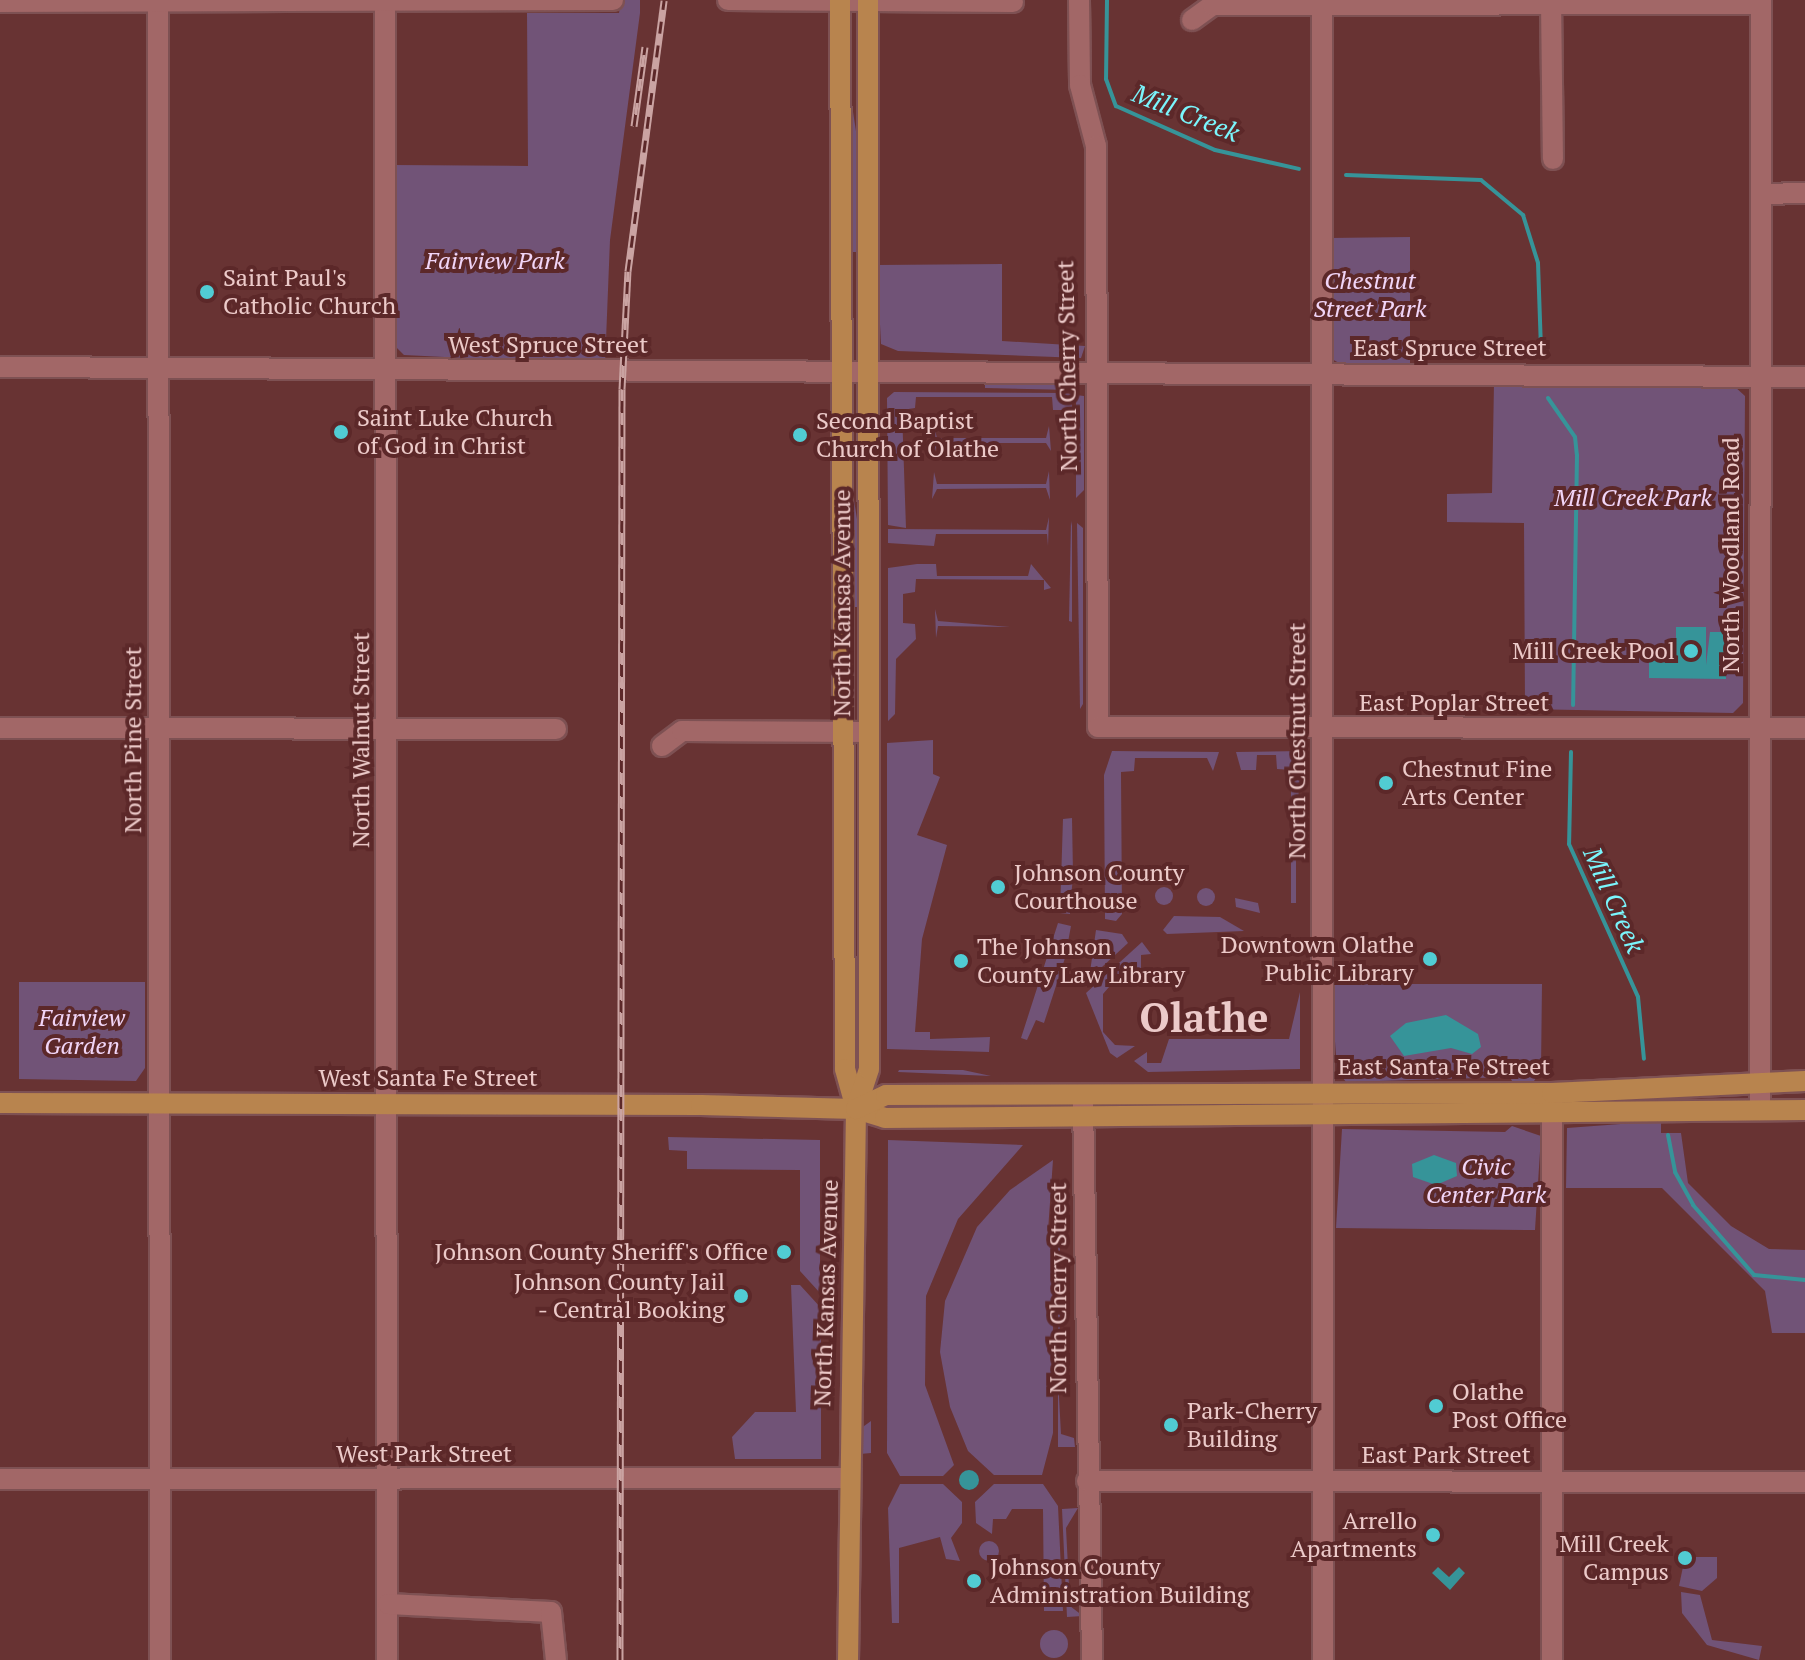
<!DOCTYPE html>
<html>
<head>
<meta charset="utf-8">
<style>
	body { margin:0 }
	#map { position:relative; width:1805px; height:1660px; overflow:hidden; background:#683333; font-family:"PT Serif",serif }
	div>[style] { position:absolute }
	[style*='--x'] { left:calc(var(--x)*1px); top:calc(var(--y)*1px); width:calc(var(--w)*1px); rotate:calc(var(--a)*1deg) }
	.green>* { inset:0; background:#715377 }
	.round { border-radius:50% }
	.water>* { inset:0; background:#369499 }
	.stream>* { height:4px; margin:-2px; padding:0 2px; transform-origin:2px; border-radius:2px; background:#369499 }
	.roads { filter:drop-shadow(2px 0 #7e5153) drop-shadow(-2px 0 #7e5153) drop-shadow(0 2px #7e5153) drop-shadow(0 -2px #7e5153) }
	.minor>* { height:20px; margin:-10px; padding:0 10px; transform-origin:10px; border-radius:10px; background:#a26767 }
	.major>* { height:20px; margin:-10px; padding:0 10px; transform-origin:10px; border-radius:10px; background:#b8844e }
	.rail>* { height:7px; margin-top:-3.5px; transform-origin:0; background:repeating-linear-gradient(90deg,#5c2829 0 12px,#caa3a2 0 24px); box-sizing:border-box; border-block:2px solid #caa3a2 }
	.dots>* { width:22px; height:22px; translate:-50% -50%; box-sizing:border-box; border:4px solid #5c2829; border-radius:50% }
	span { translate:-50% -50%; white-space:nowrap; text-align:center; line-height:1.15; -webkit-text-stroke:8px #5c2829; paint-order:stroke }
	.park-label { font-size:24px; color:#f1d5f7; font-style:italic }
	.poi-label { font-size:24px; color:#eccac9 }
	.left { translate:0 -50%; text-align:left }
	.right { translate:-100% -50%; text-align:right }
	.street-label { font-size:24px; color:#eccac9 }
	.water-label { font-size:26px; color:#7af5fc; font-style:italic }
	.town-label { font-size:40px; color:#eccac9; font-weight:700 }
</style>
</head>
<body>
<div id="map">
	<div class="green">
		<div style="clip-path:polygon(621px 0,640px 0,640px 13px,610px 240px,605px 365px,404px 355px,394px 345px,392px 165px,528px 166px,527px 13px,619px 13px)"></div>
		<div style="clip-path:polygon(846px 112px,853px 112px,856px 131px,857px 252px,850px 252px)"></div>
		<div style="clip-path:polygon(1410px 237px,1410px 365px,1341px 364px,1330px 358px,1329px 238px)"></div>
		<div style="clip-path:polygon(1002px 264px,1002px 341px,1085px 346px,1081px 358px,898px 351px,881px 344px,877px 265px)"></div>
		<div style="clip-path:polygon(1071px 380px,1071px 390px,985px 388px,985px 384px)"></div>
		<div style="clip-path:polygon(1494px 383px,1734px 386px,1745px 396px,1743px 703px,1733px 713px,1525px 709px,1524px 523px,1447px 522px,1447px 494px,1492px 493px)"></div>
		<div style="clip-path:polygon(894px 392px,1063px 393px,1072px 394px,1072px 410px,1053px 410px,1052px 397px,916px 397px,915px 408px,902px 410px,906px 528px,888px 525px,887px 398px)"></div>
		<div style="clip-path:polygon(1076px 395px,1084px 396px,1084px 490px,1076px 498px)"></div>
		<div style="clip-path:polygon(934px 426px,937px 438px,1046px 438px,1049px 426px,1051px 451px,1046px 443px,937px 443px,934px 455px)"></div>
		<div style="clip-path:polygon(1049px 471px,1050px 500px,1046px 488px,937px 489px,932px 499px,934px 472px,937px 484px,1046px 484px)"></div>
		<div style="clip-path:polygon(847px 494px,853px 494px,857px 519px,857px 607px,851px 607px)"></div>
		<div style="clip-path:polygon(1049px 517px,1048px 546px,1047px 534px,936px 534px,934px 546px,888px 543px,888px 529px,1046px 530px)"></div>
		<div style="clip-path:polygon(1071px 521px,1072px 526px,1072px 622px,1069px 621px)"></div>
		<div style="clip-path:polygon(1077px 523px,1083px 528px,1083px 704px,1080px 709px)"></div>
		<div style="clip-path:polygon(917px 564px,936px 564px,937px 576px,1028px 576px,1031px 564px,1051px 588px,1044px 590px,1044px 580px,916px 579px,915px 592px,903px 594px,903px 623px,915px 624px,916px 639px,896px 659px,895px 714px,888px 721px,888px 568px)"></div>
		<div style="clip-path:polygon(935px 609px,938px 621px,1010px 627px,938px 626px,936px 638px)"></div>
		<div style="clip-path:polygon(933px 740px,933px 774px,940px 777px,917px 835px,947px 845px,922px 939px,915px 1032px,930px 1032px,930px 1039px,990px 1037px,989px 1052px,887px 1049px,887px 743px)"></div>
		<div style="clip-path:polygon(1112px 751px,1219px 752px,1213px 771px,1207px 758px,1135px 758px,1134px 771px,1121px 772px,1122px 914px,1116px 921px,1105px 919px,1104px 775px)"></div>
		<div style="clip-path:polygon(1302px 751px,1296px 825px,1291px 825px,1291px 770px,1277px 769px,1276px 755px,1257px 755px,1256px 770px,1241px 770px,1236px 752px)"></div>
		<div style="clip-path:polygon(1072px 818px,1073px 874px,1070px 914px,1060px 913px,1063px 819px)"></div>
		<div style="clip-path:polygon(1291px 830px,1296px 830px,1296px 903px,1291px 903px)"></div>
		<div class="round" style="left:1155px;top:887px;width:18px;height:18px"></div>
		<div class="round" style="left:1197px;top:888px;width:18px;height:18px"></div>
		<div style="clip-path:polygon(1235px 898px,1258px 903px,1260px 913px,1236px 907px)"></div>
		<div style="clip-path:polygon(1174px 916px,1220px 917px,1244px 931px,1167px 934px,1163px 930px)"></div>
		<div style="clip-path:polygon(1058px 923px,1071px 926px,1065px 958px,1044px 1023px,1036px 1020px,1027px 1040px,1021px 1038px)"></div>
		<div style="clip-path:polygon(1096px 930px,1122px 934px,1128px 943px,1089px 979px)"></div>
		<div style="clip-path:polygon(1142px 942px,1151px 954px,1141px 955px,1141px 975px,1115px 980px,1103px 994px,1103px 1032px,1115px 1045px,1135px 1046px,1117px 1058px,1110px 1053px,1086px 993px)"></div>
		<div style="clip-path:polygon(19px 982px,145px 982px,145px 1068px,136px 1081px,19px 1079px)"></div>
		<div style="clip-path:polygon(1331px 984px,1542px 984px,1541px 1071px,1534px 1081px,1513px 1083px,1510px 1077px,1346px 1082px,1337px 1070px)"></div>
		<div style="clip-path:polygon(1300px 992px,1300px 1069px,1148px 1072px,1134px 1061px,1147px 1052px,1147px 1063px,1161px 1063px,1169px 1039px,1289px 1039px)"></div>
		<div style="clip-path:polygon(963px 1070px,991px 1076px,898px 1072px,899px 1070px)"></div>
		<div style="clip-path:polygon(1661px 1121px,1661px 1133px,1681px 1133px,1688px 1183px,1731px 1226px,1769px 1249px,1805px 1250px,1805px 1333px,1772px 1333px,1765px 1291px,1662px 1188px,1566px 1188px,1567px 1128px)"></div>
		<div style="clip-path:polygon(1512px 1126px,1541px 1136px,1535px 1230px,1336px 1228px,1342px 1129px,1505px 1132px)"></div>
		<div style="clip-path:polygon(668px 1137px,820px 1140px,820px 1293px,800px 1271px,800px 1170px,687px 1169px,687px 1151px,669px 1150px)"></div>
		<div style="clip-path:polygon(888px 1140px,1023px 1145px,958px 1219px,926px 1296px,925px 1385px,954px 1465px,943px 1476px,900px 1476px,887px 1453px)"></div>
		<div style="clip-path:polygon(1053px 1160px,1047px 1245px,1053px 1246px,1053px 1433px,1042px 1475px,994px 1475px,968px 1451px,950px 1407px,940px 1352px,945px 1301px,977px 1227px,1010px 1190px)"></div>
		<div style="clip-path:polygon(1058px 1238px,1060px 1238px,1060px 1372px,1058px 1372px)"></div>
		<div style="clip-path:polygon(791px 1285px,800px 1285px,821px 1308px,821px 1459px,735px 1459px,732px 1437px,755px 1412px,796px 1412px)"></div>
		<div style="clip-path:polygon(1058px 1378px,1061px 1434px,1074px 1438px,1075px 1447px,1058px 1447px)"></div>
		<div style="clip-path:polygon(871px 1421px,871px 1453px,860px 1454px,860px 1429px)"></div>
		<div style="clip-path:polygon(900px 1484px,943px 1484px,962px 1502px,962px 1523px,951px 1538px,960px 1561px,946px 1559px,940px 1537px,899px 1548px,899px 1623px,892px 1623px,888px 1508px)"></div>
		<div style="clip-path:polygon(994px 1484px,1043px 1484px,1058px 1506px,1063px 1611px,1044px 1611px,1043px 1509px,1012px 1509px,1006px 1519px,993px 1519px,992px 1534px,976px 1523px,975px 1502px)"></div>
		<div style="clip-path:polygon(1078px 1508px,1066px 1528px,1070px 1606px,1083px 1616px,1067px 1617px,1062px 1509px)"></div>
		<div class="round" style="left:979px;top:1541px;width:20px;height:20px"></div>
		<div style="clip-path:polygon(1685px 1557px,1717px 1557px,1717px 1578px,1702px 1591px,1679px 1586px)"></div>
		<div style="clip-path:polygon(1681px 1592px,1700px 1595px,1712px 1640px,1762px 1646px,1759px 1660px,1707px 1645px,1682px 1613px)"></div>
		<div class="round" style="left:1040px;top:1630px;width:28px;height:28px"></div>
	</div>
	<div class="water">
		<div style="clip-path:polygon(1676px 627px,1706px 627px,1706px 665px,1710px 632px,1725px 632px,1726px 679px,1649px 678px,1649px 657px,1676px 656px)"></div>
		<div style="clip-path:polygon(1446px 1015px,1478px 1034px,1481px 1047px,1472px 1054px,1451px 1048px,1404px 1056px,1390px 1036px,1406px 1023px)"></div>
		<div style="clip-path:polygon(1434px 1155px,1456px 1163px,1457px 1176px,1436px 1185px,1413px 1177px,1412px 1164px)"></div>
		<div class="round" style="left:959px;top:1470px;width:20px;height:20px"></div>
		<div style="clip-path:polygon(1438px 1567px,1449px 1577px,1459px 1567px,1465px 1573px,1450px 1590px,1432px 1573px)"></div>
	</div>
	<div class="stream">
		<div style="--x:1107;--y:0;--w:79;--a:90.7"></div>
		<div style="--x:1106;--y:79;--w:29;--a:70"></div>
		<div style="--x:1116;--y:106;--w:108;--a:24"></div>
		<div style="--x:1215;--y:150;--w:86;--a:12.7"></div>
		<div style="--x:1346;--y:175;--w:135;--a:2.1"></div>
		<div style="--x:1481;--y:180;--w:55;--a:39.8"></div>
		<div style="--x:1523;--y:215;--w:50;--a:72.6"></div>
		<div style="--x:1538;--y:263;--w:87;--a:88"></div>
		<div style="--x:1548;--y:398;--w:47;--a:55.3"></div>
		<div style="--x:1575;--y:437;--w:18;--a:84"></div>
		<div style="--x:1577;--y:455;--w:250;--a:90.9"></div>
		<div style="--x:1571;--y:752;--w:92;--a:91.2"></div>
		<div style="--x:1569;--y:844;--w:168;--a:65.7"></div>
		<div style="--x:1638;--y:997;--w:62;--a:84.5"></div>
		<div style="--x:1668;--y:1135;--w:38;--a:79"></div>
		<div style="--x:1675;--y:1172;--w:38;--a:61"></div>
		<div style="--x:1693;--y:1205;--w:93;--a:48.9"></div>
		<div style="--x:1754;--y:1275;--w:51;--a:5.6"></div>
	</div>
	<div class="roads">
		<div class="minor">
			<div style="--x:158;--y:0;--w:1660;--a:89.93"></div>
			<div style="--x:385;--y:0;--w:1660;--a:89.93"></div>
			<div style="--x:728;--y:0;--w:285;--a:0.4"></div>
			<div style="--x:1079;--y:0;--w:85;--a:89.3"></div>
			<div style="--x:1080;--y:85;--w:63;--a:75.3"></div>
			<div style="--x:1096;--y:146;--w:581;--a:89.8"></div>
			<div style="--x:1098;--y:727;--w:707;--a:0.08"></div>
			<div style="--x:1322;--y:0;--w:1660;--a:89.97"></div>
			<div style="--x:1551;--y:0;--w:159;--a:89.3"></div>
			<div style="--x:0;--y:2;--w:613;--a:-0.19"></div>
			<div style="--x:1192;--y:20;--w:26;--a:-36"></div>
			<div style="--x:1213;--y:5;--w:548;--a:-0.1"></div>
			<div style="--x:1761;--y:194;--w:44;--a:-1.3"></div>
			<div style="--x:0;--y:367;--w:1805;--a:0.32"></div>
			<div style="--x:0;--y:728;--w:556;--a:0.1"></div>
			<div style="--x:662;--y:746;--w:25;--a:-37"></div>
			<div style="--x:682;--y:731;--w:186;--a:0.3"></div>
			<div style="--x:1083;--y:1099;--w:561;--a:89.08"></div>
			<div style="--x:1760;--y:1110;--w:1110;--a:-89.95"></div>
			<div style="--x:0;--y:1479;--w:847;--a:-0.07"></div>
			<div style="--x:1087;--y:1481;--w:718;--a:0.08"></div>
			<div style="--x:388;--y:1604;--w:163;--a:2.8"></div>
			<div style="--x:551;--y:1612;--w:48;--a:84.1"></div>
			<div style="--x:1552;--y:1660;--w:564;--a:-90"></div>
		</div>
		<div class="major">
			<div style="--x:840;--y:0;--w:1069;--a:89.73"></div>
			<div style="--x:845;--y:1069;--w:41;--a:74.6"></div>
			<div style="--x:856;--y:1109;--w:551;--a:90.83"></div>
			<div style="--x:0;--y:1103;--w:701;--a:0.16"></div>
			<div style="--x:701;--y:1105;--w:155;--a:1.5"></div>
			<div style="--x:856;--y:1109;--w:30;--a:17"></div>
			<div style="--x:885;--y:1118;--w:920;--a:-0.5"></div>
			<div style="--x:856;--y:1109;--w:42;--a:-72"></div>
			<div style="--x:869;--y:1069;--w:1069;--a:-90.05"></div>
			<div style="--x:856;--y:1109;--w:33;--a:-25"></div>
			<div style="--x:886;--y:1095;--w:666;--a:-0.17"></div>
			<div style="--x:1552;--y:1093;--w:253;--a:-2.7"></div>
		</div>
	</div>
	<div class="rail">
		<div style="--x:634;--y:126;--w:80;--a:-82.1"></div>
		<div style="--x:620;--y:1660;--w:1271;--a:-89.91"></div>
		<div style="--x:622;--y:389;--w:118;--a:-87.1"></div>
		<div style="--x:628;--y:271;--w:273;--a:-82.4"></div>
	</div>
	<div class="dots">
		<div style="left:207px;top:292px;background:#51ccd3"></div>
		<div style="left:341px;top:432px;background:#51ccd3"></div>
		<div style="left:800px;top:435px;background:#51ccd3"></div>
		<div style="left:1691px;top:651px;background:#51ccd3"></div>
		<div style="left:1386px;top:783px;background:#51ccd3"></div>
		<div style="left:998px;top:887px;background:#51ccd3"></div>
		<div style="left:1430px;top:959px;background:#51ccd3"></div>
		<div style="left:961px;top:961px;background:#51ccd3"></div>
		<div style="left:784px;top:1252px;background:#51ccd3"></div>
		<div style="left:741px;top:1296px;background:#51ccd3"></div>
		<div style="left:1436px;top:1406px;background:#51ccd3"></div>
		<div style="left:1171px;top:1425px;background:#51ccd3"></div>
		<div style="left:1433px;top:1535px;background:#51ccd3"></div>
		<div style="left:1685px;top:1558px;background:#51ccd3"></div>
		<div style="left:974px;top:1581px;background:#51ccd3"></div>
	</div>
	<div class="park-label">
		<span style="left:495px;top:261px">Fairview Park</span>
		<span style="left:1370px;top:295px">Chestnut<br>Street Park</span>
		<span style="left:1633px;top:498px">Mill Creek Park</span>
		<span style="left:82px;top:1032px">Fairview<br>Garden</span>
		<span style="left:1486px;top:1181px">Civic<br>Center Park</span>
	</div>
	<div class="poi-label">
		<span class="left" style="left:223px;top:292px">Saint Paul's<br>Catholic Church</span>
		<span class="left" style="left:357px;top:432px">Saint Luke Church<br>of God in Christ</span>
		<span class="left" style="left:816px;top:435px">Second Baptist<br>Church of Olathe</span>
		<span class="right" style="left:1675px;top:651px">Mill Creek Pool</span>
		<span class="left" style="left:1402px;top:783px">Chestnut Fine<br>Arts Center</span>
		<span class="left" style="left:1014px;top:887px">Johnson County<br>Courthouse</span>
		<span class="right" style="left:1414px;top:959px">Downtown Olathe<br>Public Library</span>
		<span class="left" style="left:977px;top:961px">The Johnson<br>County Law Library</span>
		<span class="right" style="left:768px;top:1252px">Johnson County Sheriff's Office</span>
		<span class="right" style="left:725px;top:1296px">Johnson County Jail<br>- Central Booking</span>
		<span class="left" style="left:1452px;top:1406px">Olathe<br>Post Office</span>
		<span class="left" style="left:1187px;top:1425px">Park-Cherry<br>Building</span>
		<span class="right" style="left:1417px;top:1535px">Arrello<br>Apartments</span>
		<span class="right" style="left:1669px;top:1558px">Mill Creek<br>Campus</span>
		<span class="left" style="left:990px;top:1581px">Johnson County<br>Administration Building</span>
	</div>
	<div class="street-label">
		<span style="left:548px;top:345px">West Spruce Street</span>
		<span style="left:1450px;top:348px">East Spruce Street</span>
		<span style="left:1067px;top:366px;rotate:-91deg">North Cherry Street</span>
		<span style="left:1731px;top:555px;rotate:-90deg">North Woodland Road</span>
		<span style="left:842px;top:603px;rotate:-90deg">North Kansas Avenue</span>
		<span style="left:1454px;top:703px">East Poplar Street</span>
		<span style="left:133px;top:740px;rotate:-90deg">North Pine Street</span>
		<span style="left:361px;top:740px;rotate:-90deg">North Walnut Street</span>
		<span style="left:1297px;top:741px;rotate:-90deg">North Chestnut Street</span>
		<span style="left:1444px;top:1067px">East Santa Fe Street</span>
		<span style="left:428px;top:1078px">West Santa Fe Street</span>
		<span style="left:1058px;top:1288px;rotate:-90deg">North Cherry Street</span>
		<span style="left:826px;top:1293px;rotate:-88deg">North Kansas Avenue</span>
		<span style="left:424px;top:1454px">West Park Street</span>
		<span style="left:1446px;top:1455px">East Park Street</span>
	</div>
	<div class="water-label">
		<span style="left:1186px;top:113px;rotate:22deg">Mill Creek</span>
		<span style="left:1614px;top:900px;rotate:66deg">Mill Creek</span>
	</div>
	<div class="town-label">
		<span style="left:1204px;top:1017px">Olathe</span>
	</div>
</div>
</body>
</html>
